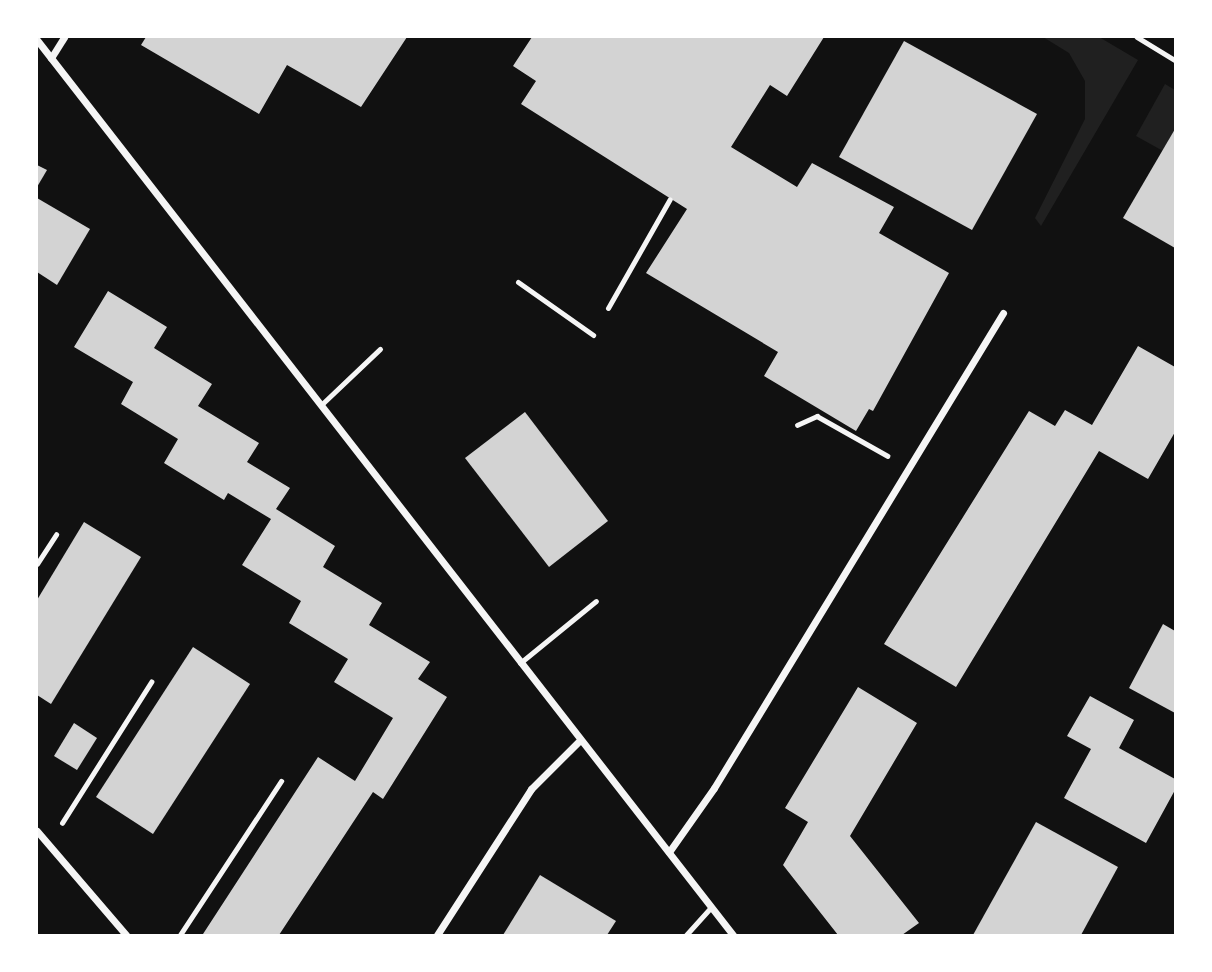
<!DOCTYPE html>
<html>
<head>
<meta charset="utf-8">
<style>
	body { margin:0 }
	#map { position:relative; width:1212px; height:972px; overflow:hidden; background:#111; font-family:"PT Serif",serif }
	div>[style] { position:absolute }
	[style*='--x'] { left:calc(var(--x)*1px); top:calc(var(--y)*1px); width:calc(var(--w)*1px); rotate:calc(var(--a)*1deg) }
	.green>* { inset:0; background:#202020 }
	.building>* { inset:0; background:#d3d3d3 }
	.path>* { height:4.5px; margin:-2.25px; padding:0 2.25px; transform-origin:2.25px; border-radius:2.25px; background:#f5f5f5 }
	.service>* { height:5px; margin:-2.5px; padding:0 2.5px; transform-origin:2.5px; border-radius:2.5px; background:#f5f5f5 }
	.minor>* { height:7px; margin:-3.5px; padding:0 3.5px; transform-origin:3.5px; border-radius:3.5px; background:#f5f5f5 }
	span { translate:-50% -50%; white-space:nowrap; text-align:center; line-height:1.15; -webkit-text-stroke:7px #fff; paint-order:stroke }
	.frame { position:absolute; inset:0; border:38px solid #fff; pointer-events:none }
</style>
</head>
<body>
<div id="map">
	<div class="green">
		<div style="clip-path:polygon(1043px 37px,1099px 37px,1138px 60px,1041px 226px,1035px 218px,1085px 119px,1085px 81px,1069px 53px)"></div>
		<div style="clip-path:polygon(1165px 84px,1175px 90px,1175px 129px,1163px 151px,1136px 136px)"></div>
	</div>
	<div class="building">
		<div style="clip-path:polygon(146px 37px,407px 37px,361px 107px,287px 65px,259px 114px,141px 45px)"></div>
		<div style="clip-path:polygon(532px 37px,824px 37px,787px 96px,770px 85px,731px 147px,797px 187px,812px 163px,894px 207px,879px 233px,949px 273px,873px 411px,869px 409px,856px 431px,764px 376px,778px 352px,646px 273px,687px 209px,521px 104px,536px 81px,513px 66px)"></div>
		<div style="clip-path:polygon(904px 41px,1037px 114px,972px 230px,839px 157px)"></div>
		<div style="clip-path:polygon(1175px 129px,1175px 248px,1123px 218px)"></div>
		<div style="clip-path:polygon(37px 165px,47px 170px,37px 187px)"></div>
		<div style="clip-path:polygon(37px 198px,90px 229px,57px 285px,37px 272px)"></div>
		<div style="clip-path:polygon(108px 291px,167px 327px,154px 348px,212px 384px,198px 406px,259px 443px,247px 462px,290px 488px,276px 509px,335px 546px,323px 567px,382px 603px,369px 625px,430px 662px,418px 679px,447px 697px,383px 799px,373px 792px,279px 935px,203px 934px,318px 757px,355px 781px,393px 718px,334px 682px,348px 659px,289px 623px,301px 601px,242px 565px,271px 519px,228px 493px,224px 500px,164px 463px,178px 439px,121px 404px,133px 382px,74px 347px)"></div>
		<div style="clip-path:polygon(1138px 346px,1175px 367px,1175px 432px,1148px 479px,1099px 451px,956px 687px,884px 644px,1029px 411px,1055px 426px,1065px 410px,1092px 425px)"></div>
		<div style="clip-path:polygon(525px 412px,608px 521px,549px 567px,465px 458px)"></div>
		<div style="clip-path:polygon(84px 522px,141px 557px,51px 704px,37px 695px,37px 600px)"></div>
		<div style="clip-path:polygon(1163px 624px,1175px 631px,1175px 713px,1129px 688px)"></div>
		<div style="clip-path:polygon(193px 647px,250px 684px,153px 834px,96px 797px)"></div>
		<div style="clip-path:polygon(858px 687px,917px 723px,850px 836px,919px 923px,902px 935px,838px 935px,783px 865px,808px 822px,785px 808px)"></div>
		<div style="clip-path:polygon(1090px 696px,1134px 720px,1119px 748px,1175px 779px,1175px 790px,1146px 843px,1064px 798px,1091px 749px,1067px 736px)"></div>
		<div style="clip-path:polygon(74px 723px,97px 738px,77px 770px,54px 756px)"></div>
		<div style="clip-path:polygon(1036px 822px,1118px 867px,1081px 935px,973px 935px)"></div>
		<div style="clip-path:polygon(540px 875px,616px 921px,607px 935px,503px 935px)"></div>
	</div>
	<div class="path">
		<div style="--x:1137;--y:37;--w:44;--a:31.2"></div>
		<div style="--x:797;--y:425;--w:22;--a:-24"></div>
		<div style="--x:817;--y:416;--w:81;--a:29.4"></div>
		<div style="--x:37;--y:564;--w:35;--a:-57"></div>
		<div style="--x:62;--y:823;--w:167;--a:-57.7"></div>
		<div style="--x:180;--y:935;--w:184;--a:-56.7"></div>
	</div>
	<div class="service">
		<div style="--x:518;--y:282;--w:92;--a:35.2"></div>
		<div style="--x:608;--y:308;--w:125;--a:-60.4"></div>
		<div style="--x:322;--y:404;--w:80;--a:-43.5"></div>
		<div style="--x:520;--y:663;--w:98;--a:-39.2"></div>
		<div style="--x:686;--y:935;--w:38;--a:-48"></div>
	</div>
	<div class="minor">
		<div style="--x:37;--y:40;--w:1134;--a:52.13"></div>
		<div style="--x:51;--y:58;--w:25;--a:-58"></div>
		<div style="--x:37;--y:831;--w:137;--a:49.4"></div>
		<div style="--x:669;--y:852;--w:78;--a:-54.9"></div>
		<div style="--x:714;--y:788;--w:556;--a:-58.68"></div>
		<div style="--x:437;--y:935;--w:174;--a:-57.2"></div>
		<div style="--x:531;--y:789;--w:68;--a:-45"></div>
	</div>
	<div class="frame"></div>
</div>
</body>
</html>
